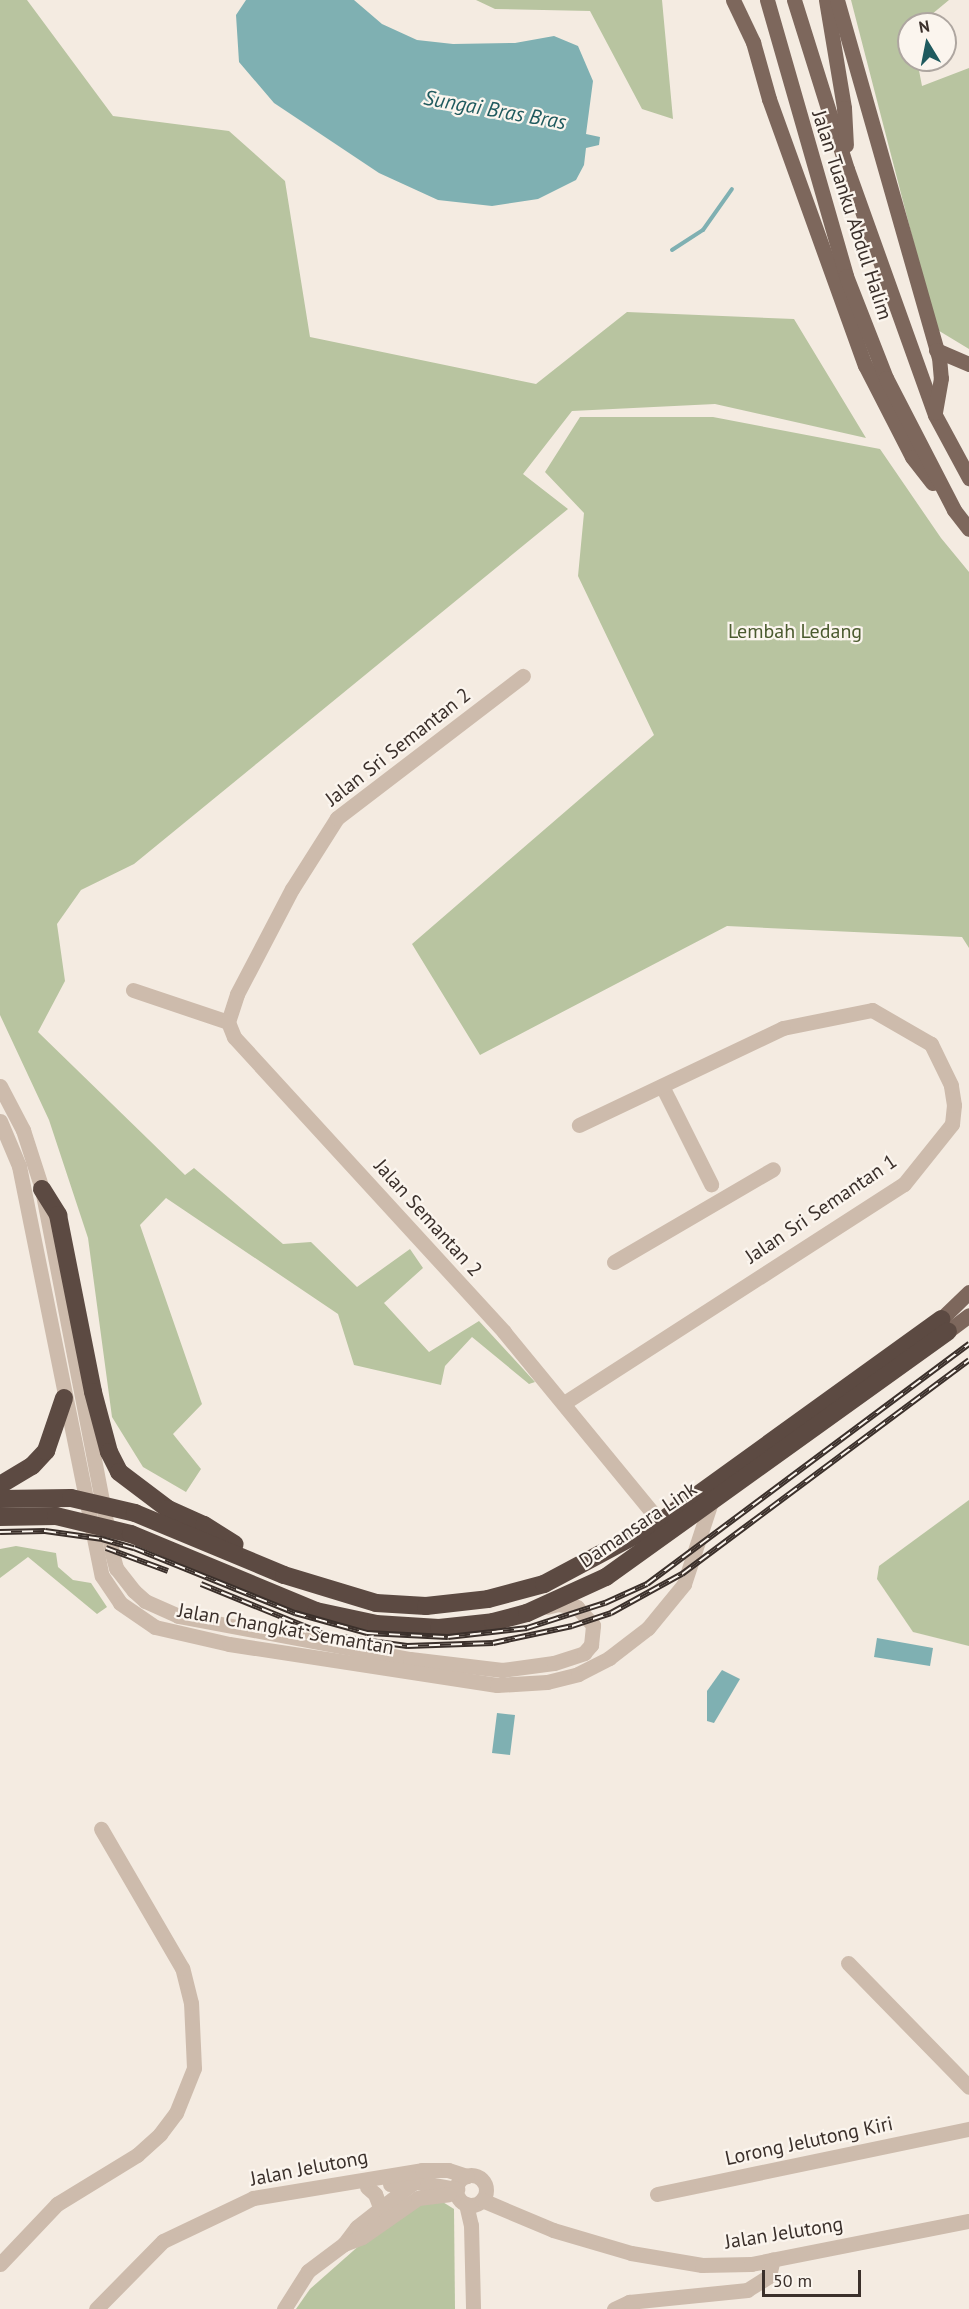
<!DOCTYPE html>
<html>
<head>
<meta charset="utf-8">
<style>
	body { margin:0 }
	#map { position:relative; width:969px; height:2309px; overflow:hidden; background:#f4ebe1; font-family:"PT Sans",sans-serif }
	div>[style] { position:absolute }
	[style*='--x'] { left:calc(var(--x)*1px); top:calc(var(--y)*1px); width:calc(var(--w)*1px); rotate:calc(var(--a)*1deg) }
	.green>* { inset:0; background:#b8c4a0 }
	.water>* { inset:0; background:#7fb0b2 }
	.stream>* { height:4px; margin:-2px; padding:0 2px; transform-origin:2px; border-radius:2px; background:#7fb0b2 }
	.minor>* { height:15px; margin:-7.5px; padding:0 7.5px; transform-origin:7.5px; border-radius:7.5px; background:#cdbbac }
	.minor>.ring { margin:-7.5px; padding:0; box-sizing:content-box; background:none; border:15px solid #cdbbac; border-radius:50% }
	.major>* { height:15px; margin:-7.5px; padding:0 7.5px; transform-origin:7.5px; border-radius:7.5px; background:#7d675c }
	.highway>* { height:18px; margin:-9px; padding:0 9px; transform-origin:9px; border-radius:9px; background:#5c4a42 }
	.rail>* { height:6px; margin-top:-3px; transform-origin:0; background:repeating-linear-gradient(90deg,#fbf5ee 0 11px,#3b302b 0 22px); box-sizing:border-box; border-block:2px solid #3b302b }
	span { translate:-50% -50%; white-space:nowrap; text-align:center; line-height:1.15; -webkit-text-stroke:4.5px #fbf5ee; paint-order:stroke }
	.street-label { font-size:20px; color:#3b302b }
	.park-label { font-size:20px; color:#4a5a2e }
	.water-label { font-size:21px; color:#1f5a5e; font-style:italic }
	.north { position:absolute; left:897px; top:12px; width:60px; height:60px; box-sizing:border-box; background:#fbf5ee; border:2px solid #aea6a0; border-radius:50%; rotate:350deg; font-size:16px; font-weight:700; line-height:24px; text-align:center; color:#3b302b }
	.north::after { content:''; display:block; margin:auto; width:21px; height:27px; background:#1f5a5e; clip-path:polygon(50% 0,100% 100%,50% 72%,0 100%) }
	.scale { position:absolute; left:762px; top:2270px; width:99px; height:27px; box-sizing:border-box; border:3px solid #3b302b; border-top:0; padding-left:8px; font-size:18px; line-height:21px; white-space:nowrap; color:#3b302b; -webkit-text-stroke:4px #fbf5ee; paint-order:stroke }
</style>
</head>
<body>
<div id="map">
	<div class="green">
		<div style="clip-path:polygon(0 0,27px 0,113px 116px,229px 131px,285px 181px,310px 337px,536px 384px,627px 312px,794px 319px,866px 438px,715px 404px,572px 411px,523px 474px,568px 509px,134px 864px,81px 890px,57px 924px,65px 981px,38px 1032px,185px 1175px,194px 1168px,283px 1244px,311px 1242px,357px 1287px,410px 1249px,423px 1268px,384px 1303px,429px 1352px,479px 1321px,535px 1382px,529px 1384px,472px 1337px,445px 1366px,441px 1385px,354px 1365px,338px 1314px,166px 1198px,140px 1225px,202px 1404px,173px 1434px,201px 1469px,186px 1492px,143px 1467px,112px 1417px,88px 1238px,49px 1120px,0 1015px)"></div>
		<div style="clip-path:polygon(476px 0,662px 0,673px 119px,642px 109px,590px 11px,495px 9px)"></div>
		<div style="clip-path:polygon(851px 0,949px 0,920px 24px,909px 24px,909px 60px,917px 60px,922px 86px,969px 68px,969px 349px,936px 329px)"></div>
		<div style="clip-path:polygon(580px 417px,713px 417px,880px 449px,941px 538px,969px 572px,969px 948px,962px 937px,727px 926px,480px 1055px,412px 944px,654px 735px,578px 576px,584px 513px,545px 472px)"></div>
		<div style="clip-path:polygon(969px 1500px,969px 1646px,913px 1632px,877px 1579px,879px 1566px)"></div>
		<div style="clip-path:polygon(16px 1546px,56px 1553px,58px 1567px,73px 1580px,91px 1583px,107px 1607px,97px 1614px,28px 1557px,0 1578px,0 1549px)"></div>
		<div style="clip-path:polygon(438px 2199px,454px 2209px,455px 2309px,296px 2309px,310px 2289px,370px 2236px,422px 2203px)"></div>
	</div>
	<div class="water">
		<div style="clip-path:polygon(246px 0,354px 0,382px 24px,417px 40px,453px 44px,515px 43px,554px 36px,578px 46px,593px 81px,586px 134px,600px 137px,599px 145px,586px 148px,584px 165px,576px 180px,538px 199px,492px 206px,438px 200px,379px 173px,274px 103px,239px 62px,236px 15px)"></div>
		<div style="clip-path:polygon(877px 1638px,933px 1648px,930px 1666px,874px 1657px)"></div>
		<div style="clip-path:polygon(722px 1670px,740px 1679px,714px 1723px,707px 1721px,707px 1691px)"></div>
		<div style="clip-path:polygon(497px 1713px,515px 1715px,510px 1755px,492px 1753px)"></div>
	</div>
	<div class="stream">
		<div style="--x:672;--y:250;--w:37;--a:-33"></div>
		<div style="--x:703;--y:230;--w:50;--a:-54.7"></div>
	</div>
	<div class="minor">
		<div style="--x:133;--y:990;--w:100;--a:18.6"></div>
		<div style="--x:228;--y:1022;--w:16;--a:68"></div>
		<div style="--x:234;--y:1037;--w:400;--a:47.5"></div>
		<div style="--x:504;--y:1332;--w:246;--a:50.6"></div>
		<div style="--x:228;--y:1022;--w:29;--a:-72"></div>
		<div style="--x:237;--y:994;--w:119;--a:-62.4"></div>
		<div style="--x:292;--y:889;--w:84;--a:-57.6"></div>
		<div style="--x:337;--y:818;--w:234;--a:-37.4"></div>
		<div style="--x:0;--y:1086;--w:50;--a:62.4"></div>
		<div style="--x:23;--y:1130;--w:62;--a:72.1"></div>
		<div style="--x:42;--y:1189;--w:371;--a:79.1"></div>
		<div style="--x:112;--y:1553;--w:16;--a:75"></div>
		<div style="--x:116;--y:1568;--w:29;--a:52"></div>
		<div style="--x:134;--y:1591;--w:15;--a:42"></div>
		<div style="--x:145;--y:1601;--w:36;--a:24"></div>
		<div style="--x:178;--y:1616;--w:236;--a:10.5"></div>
		<div style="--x:410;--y:1659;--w:93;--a:6.8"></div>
		<div style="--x:502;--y:1670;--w:52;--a:-7.7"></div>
		<div style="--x:554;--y:1663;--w:32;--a:-18"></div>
		<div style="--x:584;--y:1653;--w:11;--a:-49"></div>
		<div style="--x:591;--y:1645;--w:20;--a:-84"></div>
		<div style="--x:593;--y:1625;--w:24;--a:-132"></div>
		<div style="--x:577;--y:1607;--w:19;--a:-171"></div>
		<div style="--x:558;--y:1604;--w:11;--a:165"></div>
		<div style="--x:662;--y:1086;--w:110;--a:63.4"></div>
		<div style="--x:0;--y:1121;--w:49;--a:67.1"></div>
		<div style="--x:19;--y:1166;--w:418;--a:78.6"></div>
		<div style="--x:102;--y:1576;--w:32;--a:56"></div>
		<div style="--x:120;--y:1603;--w:42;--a:34.4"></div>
		<div style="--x:155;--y:1627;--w:76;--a:12.9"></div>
		<div style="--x:229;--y:1644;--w:271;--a:8.7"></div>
		<div style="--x:497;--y:1685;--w:50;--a:-3.4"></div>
		<div style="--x:547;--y:1682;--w:32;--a:-14"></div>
		<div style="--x:578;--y:1674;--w:35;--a:-27"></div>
		<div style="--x:609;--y:1658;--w:49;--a:-37.6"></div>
		<div style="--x:648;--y:1628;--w:57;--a:-50.7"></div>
		<div style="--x:684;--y:1584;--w:86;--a:-71.8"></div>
		<div style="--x:614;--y:1262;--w:184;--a:-30.3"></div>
		<div style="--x:564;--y:1403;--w:404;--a:-32.8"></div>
		<div style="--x:904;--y:1184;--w:77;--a:-51.3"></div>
		<div style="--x:952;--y:1124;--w:19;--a:-84"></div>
		<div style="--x:954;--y:1105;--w:20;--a:-99"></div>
		<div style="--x:951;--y:1085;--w:46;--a:-116"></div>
		<div style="--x:931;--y:1044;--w:68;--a:-150"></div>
		<div style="--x:872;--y:1010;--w:91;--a:168.6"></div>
		<div style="--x:783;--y:1028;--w:226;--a:154.6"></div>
		<div style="--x:848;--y:1963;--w:173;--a:45.7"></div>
		<div class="ring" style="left:456px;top:2175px;width:15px;height:15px"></div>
		<div style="--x:390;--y:2184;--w:26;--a:-4"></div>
		<div style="--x:416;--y:2182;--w:42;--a:9.7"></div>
		<div style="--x:367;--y:2187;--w:11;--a:41"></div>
		<div style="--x:375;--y:2194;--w:14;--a:69"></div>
		<div style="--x:657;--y:2194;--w:319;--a:-11.8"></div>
		<div style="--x:482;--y:2200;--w:77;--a:22.9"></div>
		<div style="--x:553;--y:2230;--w:81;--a:16.4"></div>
		<div style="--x:631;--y:2253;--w:72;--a:9.6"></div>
		<div style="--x:702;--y:2265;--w:49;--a:-1.2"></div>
		<div style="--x:751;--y:2264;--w:222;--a:-11.2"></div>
		<div style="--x:466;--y:2204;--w:22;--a:77"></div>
		<div style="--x:471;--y:2225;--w:84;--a:88.6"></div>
		<div style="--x:344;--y:2244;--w:21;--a:-53"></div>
		<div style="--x:357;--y:2227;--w:71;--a:-38.2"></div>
		<div style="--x:0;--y:2264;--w:83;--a:-46.5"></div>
		<div style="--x:57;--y:2204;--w:94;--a:-31.5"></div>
		<div style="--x:137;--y:2155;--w:31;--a:-42"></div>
		<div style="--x:160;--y:2134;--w:26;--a:-53"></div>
		<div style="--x:176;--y:2113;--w:48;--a:-68.2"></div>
		<div style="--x:194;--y:2068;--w:65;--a:-92.6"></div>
		<div style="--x:191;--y:2003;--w:36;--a:-104"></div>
		<div style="--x:182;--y:1968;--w:161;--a:-120.2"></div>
		<div style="--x:96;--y:2309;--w:95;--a:-45.4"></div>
		<div style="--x:163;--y:2241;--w:100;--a:-25.5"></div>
		<div style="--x:253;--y:2198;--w:171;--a:-9.4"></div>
		<div style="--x:422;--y:2170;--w:26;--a:0"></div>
		<div style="--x:448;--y:2170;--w:20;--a:18"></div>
		<div style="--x:284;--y:2309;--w:45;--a:-57.7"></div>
		<div style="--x:308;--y:2271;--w:45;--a:-36.9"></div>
		<div style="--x:344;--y:2244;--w:19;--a:-21"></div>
		<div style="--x:362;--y:2237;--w:68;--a:-34.9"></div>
		<div style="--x:418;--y:2198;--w:31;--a:-7"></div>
		<div style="--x:614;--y:2309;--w:17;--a:-25"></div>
		<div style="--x:629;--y:2302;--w:119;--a:-5.8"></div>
		<div style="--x:747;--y:2290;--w:26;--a:-32"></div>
		<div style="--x:769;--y:2276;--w:17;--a:-77"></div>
	</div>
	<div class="major">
		<div style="--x:733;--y:0;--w:47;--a:64.5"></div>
		<div style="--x:753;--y:42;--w:59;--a:74.3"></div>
		<div style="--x:769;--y:99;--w:283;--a:70.2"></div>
		<div style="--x:865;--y:365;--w:103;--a:62.9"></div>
		<div style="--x:912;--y:457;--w:33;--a:52"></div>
		<div style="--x:767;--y:0;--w:287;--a:74"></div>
		<div style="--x:846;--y:276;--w:110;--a:68.6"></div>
		<div style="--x:886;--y:378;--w:148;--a:62.7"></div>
		<div style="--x:954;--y:510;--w:24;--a:52"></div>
		<div style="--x:794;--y:0;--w:177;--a:72.6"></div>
		<div style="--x:847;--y:169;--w:261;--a:70.3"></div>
		<div style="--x:935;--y:415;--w:72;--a:61.6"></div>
		<div style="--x:826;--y:0;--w:109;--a:80.5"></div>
		<div style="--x:844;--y:108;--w:37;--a:87"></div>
		<div style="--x:837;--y:0;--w:371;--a:74.1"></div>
		<div style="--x:939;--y:357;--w:21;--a:85"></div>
		<div style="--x:941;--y:378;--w:35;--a:100"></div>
		<div style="--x:936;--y:350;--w:36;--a:23"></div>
		<div style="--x:941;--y:1319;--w:39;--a:-44"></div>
		<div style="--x:948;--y:1331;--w:26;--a:-37"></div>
	</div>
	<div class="highway">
		<div style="--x:42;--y:1189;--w:31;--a:58"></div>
		<div style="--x:58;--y:1215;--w:180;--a:78.8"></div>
		<div style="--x:93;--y:1392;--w:62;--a:75.1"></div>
		<div style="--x:109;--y:1452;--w:22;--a:63"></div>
		<div style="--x:119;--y:1472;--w:61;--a:37.1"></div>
		<div style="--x:168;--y:1509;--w:39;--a:24"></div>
		<div style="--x:204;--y:1525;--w:36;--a:32"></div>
		<div style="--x:0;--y:1485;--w:37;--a:-31"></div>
		<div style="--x:32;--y:1466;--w:21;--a:-47"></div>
		<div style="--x:46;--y:1451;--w:56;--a:-71.2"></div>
		<div style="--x:0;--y:1499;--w:71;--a:-0.8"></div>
		<div style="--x:71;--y:1498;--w:66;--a:13.2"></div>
		<div style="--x:135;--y:1513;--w:161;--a:22.6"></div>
		<div style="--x:284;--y:1575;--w:96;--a:16.9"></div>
		<div style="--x:376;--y:1603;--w:50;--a:3.4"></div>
		<div style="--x:426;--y:1606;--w:62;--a:-6.4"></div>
		<div style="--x:488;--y:1599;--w:58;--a:-15"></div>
		<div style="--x:544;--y:1584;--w:132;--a:-28.1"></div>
		<div style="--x:660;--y:1522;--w:347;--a:-35.8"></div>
		<div style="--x:0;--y:1517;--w:56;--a:-1"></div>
		<div style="--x:56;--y:1516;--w:77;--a:13.5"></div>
		<div style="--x:131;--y:1534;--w:200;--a:22.6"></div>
		<div style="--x:316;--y:1611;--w:61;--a:12.2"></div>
		<div style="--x:376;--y:1624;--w:63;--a:3.6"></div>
		<div style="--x:439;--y:1628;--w:54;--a:-6.3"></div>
		<div style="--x:493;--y:1622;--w:35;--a:-15"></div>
		<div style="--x:527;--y:1613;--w:87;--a:-24.5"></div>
		<div style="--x:606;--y:1577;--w:421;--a:-35.7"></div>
	</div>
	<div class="rail">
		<div style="--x:0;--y:1532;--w:45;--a:-1.3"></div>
		<div style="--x:45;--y:1531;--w:58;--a:8"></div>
		<div style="--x:102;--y:1539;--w:33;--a:16"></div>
		<div style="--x:134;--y:1548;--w:174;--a:22"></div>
		<div style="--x:295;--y:1613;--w:75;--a:15.5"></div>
		<div style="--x:367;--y:1633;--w:81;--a:2.8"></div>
		<div style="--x:448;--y:1637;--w:80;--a:-6.5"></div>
		<div style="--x:527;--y:1628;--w:82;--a:-17.8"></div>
		<div style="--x:605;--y:1603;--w:46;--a:-24.3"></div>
		<div style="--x:647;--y:1584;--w:402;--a:-36.7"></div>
		<div style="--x:106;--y:1548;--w:66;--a:20.4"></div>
		<div style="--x:201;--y:1584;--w:135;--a:22.2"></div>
		<div style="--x:326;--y:1635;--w:82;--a:7.7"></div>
		<div style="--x:407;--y:1646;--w:86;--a:-2"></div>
		<div style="--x:493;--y:1643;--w:81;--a:-12.1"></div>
		<div style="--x:572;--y:1626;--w:41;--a:-18.4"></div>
		<div style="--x:611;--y:1613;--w:81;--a:-28.8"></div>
		<div style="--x:682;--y:1574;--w:358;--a:-36.7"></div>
	</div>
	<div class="street-label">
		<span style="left:852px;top:215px;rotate:72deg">Jalan Tuanku Abdul Halim</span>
		<span style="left:398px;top:747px;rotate:-38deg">Jalan Sri Semantan 2</span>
		<span style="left:821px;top:1209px;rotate:-34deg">Jalan Sri Semantan 1</span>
		<span style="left:428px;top:1218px;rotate:48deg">Jalan Semantan 2</span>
		<span style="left:638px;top:1525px;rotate:-34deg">Damansara Link</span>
		<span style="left:286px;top:1629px;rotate:10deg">Jalan Changkat Semantan</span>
		<span style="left:809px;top:2141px;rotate:-12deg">Lorong Jelutong Kiri</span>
		<span style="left:309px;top:2168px;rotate:-11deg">Jalan Jelutong</span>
		<span style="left:784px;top:2233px;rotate:-9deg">Jalan Jelutong</span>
	</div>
	<div class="park-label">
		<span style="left:795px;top:631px">Lembah Ledang</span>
	</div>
	<div class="water-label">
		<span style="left:495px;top:110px;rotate:10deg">Sungai Bras Bras</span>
	</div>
	<div class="north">N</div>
	<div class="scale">50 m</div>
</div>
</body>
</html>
